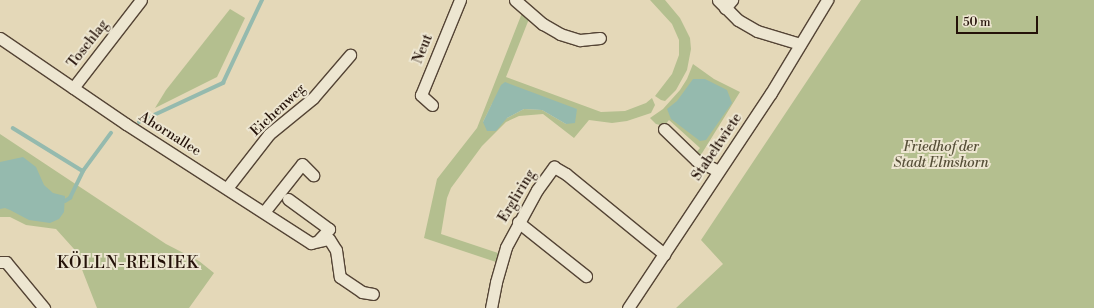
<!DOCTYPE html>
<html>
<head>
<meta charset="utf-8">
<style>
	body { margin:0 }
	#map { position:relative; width:1094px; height:308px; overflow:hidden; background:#e4d8b8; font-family:"Libre Bodoni",serif }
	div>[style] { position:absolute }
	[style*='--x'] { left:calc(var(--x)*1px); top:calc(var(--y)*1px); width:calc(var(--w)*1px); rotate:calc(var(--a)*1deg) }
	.green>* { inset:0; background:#b4bf8f }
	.water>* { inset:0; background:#95baae }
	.stream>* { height:3.5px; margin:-1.75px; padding:0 1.75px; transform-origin:1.75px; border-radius:1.75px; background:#95baae }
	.roads { filter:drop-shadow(1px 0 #544435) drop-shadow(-1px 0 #544435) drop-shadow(0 1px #544435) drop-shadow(0 -1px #544435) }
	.minor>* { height:11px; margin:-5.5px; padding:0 5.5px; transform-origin:5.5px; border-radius:5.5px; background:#ede6d1 }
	span { translate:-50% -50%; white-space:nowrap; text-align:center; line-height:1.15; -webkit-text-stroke:4px #ede6d1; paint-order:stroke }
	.street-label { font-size:14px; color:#241209 }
	.park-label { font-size:14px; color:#564f38; font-style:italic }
	.quarter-label { font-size:16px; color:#241209; letter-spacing:1px }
	.scale { position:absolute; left:956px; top:16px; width:82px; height:18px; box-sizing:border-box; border:2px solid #241209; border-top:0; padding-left:5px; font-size:12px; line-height:14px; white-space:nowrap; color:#241209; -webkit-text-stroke:3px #ede6d1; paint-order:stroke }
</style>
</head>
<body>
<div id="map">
	<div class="green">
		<div style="clip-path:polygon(650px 0,665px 0,680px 18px,690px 38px,691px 49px,687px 70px,676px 90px,665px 101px,661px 100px,655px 96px,672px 74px,679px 55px,679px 40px,672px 24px)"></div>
		<div style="clip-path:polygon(861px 0,1094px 0,1094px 308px,676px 308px,723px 264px,701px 240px)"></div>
		<div style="clip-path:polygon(230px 9px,245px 18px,217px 77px,155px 108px,166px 90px)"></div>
		<div style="clip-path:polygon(evenodd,522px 13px,529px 19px,506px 77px,601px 112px,625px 111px,646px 103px,652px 98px,655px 105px,651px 113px,627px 121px,612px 123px,589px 120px,574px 138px,543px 114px,519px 116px,506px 122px,482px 146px,451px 188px,447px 198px,441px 234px,498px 253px,496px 262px,424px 238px,437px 179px,477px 128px,522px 13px,492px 104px,577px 109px,566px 124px,542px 110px,524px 109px,507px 118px,483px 122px,492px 104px)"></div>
		<div style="clip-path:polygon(693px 64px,714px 79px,740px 92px,699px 158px,695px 154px,700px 148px,669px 120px,664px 126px,656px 124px,650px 118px,663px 109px,680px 90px,687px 79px)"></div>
		<div style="clip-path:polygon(0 134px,166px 244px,199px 261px,214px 273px,189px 308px,97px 308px,74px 249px,56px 229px,26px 225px,10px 217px,0 217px)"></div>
	</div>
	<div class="water">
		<div style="clip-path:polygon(693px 79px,705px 79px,727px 90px,732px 103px,706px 140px,700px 141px,671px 119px,667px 109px,677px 101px)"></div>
		<div style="clip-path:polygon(505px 82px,577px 109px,575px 123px,566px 124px,542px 110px,524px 109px,507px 118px,496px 131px,487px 131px,483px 122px,501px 85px)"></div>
		<div style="clip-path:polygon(23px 157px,36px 167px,44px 185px,53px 193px,65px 196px,64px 212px,59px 219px,50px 223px,29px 220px,10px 210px,5px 208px,0 209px,0 162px)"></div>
	</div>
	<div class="stream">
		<div style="--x:139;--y:122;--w:93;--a:-24.9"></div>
		<div style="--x:223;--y:83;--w:92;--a:-64.8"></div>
		<div style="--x:13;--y:128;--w:82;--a:31.6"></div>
		<div style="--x:83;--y:171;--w:47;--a:-53.6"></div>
		<div style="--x:65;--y:201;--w:6;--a:-31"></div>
		<div style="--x:70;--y:198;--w:30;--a:-64"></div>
	</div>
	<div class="roads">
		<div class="minor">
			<div style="--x:515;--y:0;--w:37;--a:41"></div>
			<div style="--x:543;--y:24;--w:20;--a:30"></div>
			<div style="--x:560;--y:34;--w:21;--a:17"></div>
			<div style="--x:580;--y:40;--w:20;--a:-6"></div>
			<div style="--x:718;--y:0;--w:28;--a:45"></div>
			<div style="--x:738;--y:20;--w:22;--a:30"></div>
			<div style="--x:757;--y:31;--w:45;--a:16.8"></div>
			<div style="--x:725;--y:8;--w:11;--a:-49"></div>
			<div style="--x:0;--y:38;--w:153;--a:34.3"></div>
			<div style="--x:126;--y:124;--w:220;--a:32.8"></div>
			<div style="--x:311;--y:243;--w:18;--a:-13"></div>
			<div style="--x:329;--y:239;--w:13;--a:58"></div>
			<div style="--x:336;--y:250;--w:27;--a:82"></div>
			<div style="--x:340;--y:277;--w:27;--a:34"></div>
			<div style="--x:362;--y:292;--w:11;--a:10"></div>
			<div style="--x:73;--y:88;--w:111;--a:-52.3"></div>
			<div style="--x:432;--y:105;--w:15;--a:-138"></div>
			<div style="--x:421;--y:95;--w:103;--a:-67.7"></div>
			<div style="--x:664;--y:129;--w:45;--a:44.1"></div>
			<div style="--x:696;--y:160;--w:25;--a:26"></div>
			<div style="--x:227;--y:188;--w:68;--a:-52.1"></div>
			<div style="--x:269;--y:134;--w:57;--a:-39.3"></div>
			<div style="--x:313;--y:98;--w:57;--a:-49.3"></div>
			<div style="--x:288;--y:199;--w:51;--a:36.2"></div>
			<div style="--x:329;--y:229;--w:16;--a:133"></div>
			<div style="--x:264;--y:212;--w:61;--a:-51.6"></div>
			<div style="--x:302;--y:164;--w:16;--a:45"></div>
			<div style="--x:518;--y:222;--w:87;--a:38.5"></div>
			<div style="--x:0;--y:262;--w:6;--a:0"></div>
			<div style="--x:6;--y:262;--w:60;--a:50.4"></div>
			<div style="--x:491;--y:308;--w:26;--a:-79"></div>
			<div style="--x:496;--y:282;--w:36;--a:-74"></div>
			<div style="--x:506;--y:247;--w:65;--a:-61.5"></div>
			<div style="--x:537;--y:190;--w:29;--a:-54"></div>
			<div style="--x:554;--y:167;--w:14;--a:30"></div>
			<div style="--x:566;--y:174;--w:127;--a:39.2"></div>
			<div style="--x:628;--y:308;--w:258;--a:-56.4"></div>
			<div style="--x:771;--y:93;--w:109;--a:-58.9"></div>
		</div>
	</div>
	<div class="street-label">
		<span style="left:88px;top:44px;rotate:-52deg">Toschlag</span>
		<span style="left:423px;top:49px;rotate:-68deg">Neut</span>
		<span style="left:278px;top:110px;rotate:-43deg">Eichenweg</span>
		<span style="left:170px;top:134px;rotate:32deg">Ahornallee</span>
		<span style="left:717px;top:147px;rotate:-56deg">Stabeltwiete</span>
		<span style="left:517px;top:196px;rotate:-59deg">Ergliring</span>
	</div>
	<div class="park-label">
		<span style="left:941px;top:155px">Friedhof der<br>Stadt Elmshorn</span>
	</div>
	<div class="quarter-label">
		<span style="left:128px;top:263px">KÖLLN-REISIEK</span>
	</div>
	<div class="scale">50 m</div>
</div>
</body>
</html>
